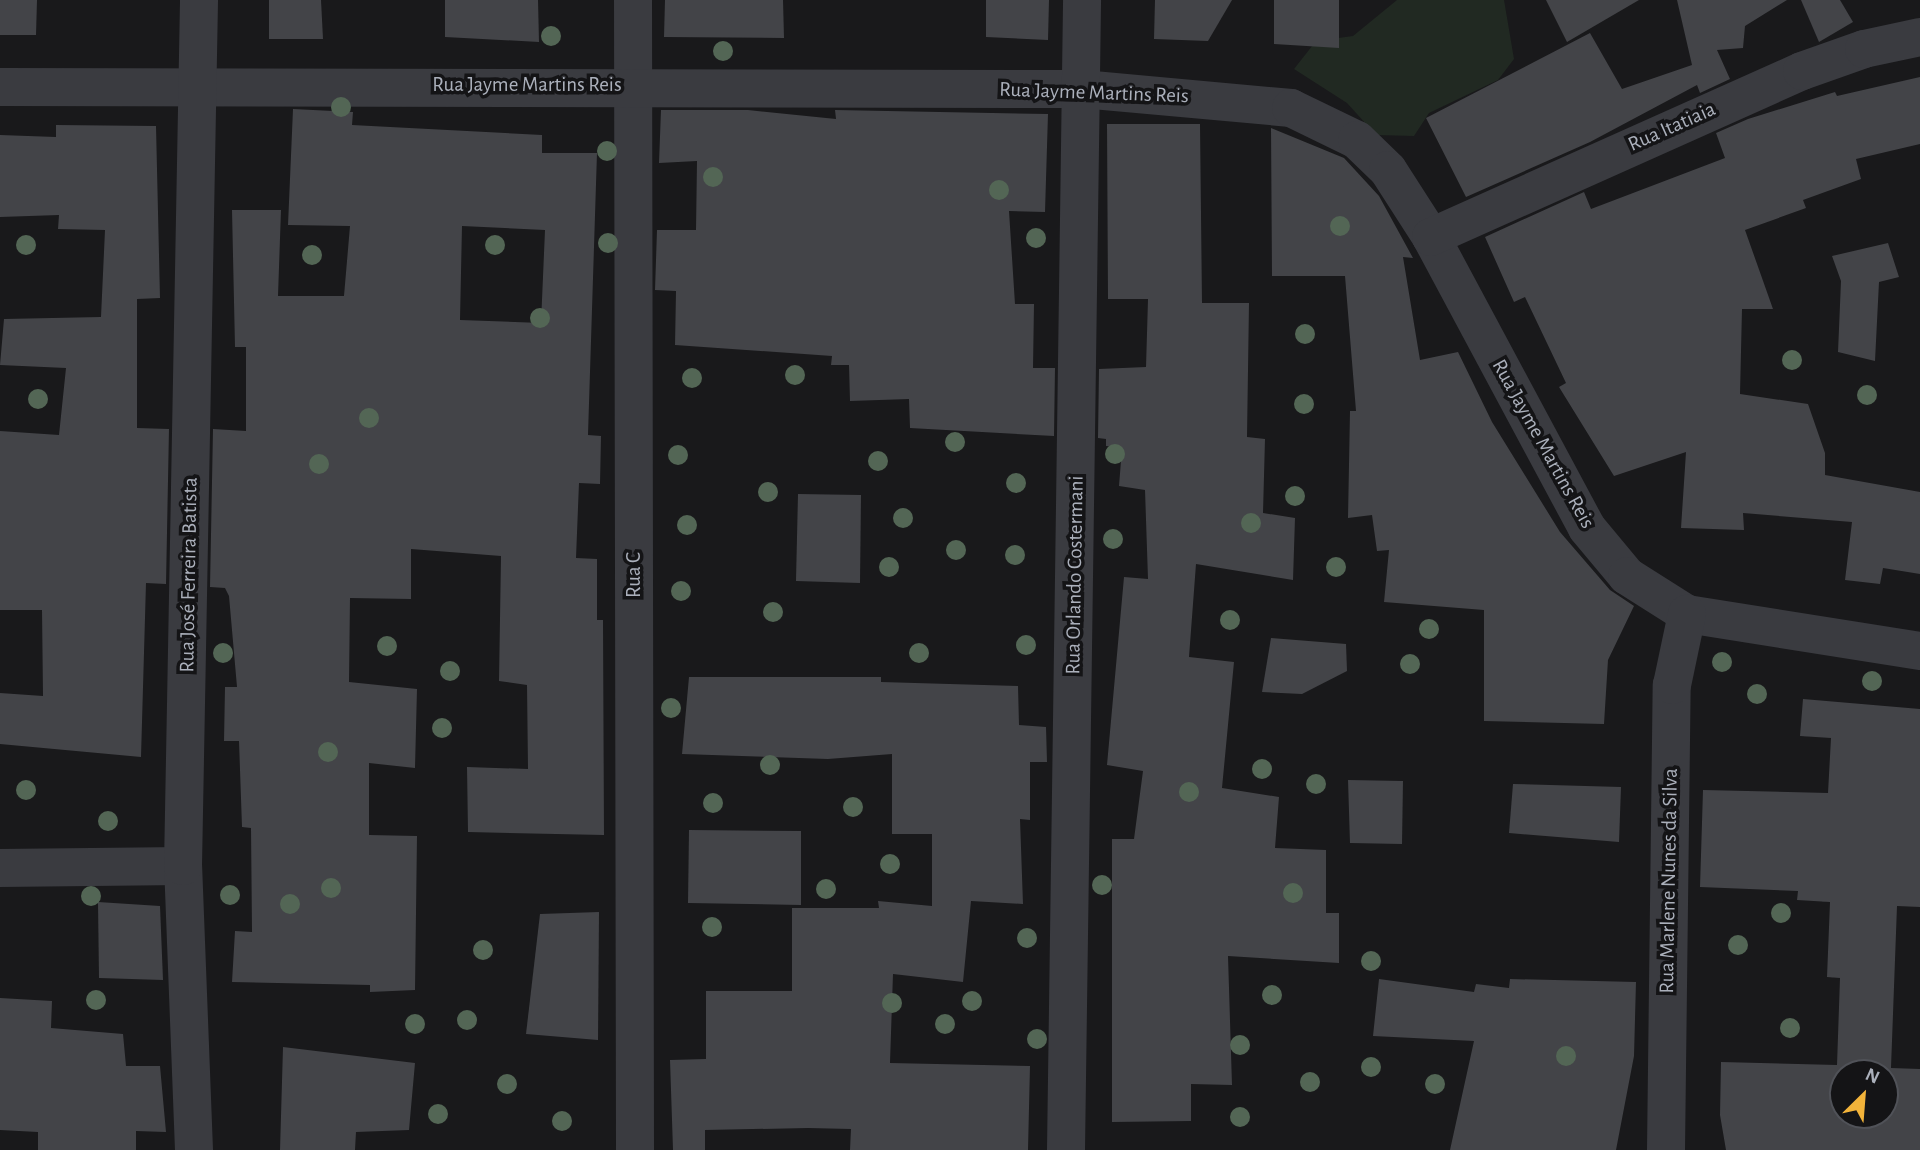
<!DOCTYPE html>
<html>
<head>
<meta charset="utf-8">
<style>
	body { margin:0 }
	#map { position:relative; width:1920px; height:1150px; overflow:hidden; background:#19191b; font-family:"Alegreya Sans",sans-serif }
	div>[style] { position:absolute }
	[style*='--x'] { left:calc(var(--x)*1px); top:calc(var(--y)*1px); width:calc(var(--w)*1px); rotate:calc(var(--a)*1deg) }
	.green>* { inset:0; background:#212922 }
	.building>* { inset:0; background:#434448 }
	.street>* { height:38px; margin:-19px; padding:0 19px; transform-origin:19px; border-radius:19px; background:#3a3b40 }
	.trees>* { width:20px; height:20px; margin:-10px; border-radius:50%; background:#536655 }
	span { translate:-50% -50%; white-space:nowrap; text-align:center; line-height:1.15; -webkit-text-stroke:7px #141416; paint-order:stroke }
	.street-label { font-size:21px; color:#abb0bb }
	.north { position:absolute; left:1829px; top:1059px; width:70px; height:70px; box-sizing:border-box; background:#141416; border:2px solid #505258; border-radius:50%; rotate:25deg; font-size:19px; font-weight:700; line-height:28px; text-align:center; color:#abb0bb }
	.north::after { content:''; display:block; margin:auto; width:24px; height:32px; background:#f2b33a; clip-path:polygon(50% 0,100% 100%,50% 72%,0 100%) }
</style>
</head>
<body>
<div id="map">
	<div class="green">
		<div style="clip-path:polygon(1397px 0,1504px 0,1514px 59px,1498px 80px,1429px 113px,1414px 136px,1376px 135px,1347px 103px,1294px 69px,1316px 41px,1353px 36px)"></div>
	</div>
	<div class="building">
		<div style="clip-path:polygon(0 0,37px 0,36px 35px,0 35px)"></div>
		<div style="clip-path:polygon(269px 0,321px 0,323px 39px,269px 39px)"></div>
		<div style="clip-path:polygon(445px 0,538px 0,539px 42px,445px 37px)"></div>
		<div style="clip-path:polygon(665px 0,783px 0,784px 38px,664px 37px)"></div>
		<div style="clip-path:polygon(986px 0,1049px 0,1048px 40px,986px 37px)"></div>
		<div style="clip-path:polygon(1155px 0,1232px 0,1208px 41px,1154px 39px)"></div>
		<div style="clip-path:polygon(1274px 0,1339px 0,1339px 48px,1274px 44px)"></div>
		<div style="clip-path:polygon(1546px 0,1639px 0,1567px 42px)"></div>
		<div style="clip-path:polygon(1677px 0,1787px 0,1745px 26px,1743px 48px,1717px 50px,1730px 79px,1700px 93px,1697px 85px,1590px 142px,1466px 197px,1426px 118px,1590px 33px,1622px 89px,1692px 65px)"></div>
		<div style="clip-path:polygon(1801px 0,1840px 0,1853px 22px,1819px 42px)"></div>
		<div style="clip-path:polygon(1920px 77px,1920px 144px,1856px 159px,1861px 179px,1803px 200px,1806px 208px,1745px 230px,1773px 309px,1742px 309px,1740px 394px,1808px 404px,1825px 453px,1825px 475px,1920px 492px,1920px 574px,1883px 568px,1880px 584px,1845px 580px,1852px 522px,1743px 513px,1744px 530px,1681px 528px,1686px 452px,1614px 476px,1559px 387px,1566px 383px,1525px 297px,1514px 302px,1485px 237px,1584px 192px,1591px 209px,1725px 158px,1716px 133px,1748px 119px,1835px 92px,1837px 96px)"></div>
		<div style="clip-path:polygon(evenodd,293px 109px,353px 112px,352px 125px,542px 135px,542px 153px,597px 153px,588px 435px,601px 436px,600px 484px,579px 483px,576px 558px,597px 559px,597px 620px,603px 620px,604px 835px,468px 832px,467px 767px,528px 769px,527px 685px,499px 681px,501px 556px,411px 549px,411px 599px,350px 598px,349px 682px,417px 689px,415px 768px,369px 763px,369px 835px,417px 836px,415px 990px,370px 992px,370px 985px,232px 982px,235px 931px,252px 932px,251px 828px,242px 827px,239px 741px,224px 741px,225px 687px,237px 687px,229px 596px,225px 588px,210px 587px,213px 429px,246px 431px,246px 347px,235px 347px,232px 210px,281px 210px,278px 296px,344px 296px,350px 226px,288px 225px,293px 109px,462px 226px,545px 230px,541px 323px,460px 320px,462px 226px)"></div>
		<div style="clip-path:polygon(661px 110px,748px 110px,836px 119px,835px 110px,1048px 114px,1045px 212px,1009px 211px,1015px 304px,1034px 304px,1033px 368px,1055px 368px,1054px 436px,910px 428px,909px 399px,850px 401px,849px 365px,831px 365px,832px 356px,675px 345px,676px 291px,655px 290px,657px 230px,696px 230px,697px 161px,659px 163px)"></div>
		<div style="clip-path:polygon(1107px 124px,1200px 124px,1202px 303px,1249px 303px,1247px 437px,1265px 439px,1263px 513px,1295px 518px,1293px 580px,1196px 564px,1189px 657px,1234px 662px,1222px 788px,1279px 797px,1275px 848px,1326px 850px,1326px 913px,1339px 913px,1339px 963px,1228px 956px,1232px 1085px,1191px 1084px,1191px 1121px,1112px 1122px,1112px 839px,1134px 839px,1143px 771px,1107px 765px,1124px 577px,1148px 579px,1145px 490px,1119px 486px,1122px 448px,1106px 446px,1106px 439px,1098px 438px,1099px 369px,1146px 367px,1148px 299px,1108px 299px)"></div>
		<div style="clip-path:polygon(56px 125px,156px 126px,160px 298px,137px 299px,137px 428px,169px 429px,166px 584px,146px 583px,141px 757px,0 744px,0 693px,43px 696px,42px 610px,0 610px,0 431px,59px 435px,66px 368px,0 365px,4px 319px,101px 317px,105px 230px,58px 229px,59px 215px,0 217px,0 135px,56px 137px)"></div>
		<div style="clip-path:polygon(1271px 128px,1344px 158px,1379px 196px,1413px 258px,1403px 257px,1420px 360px,1458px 352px,1492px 422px,1560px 532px,1610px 590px,1634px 606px,1608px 660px,1604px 724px,1484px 721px,1484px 610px,1384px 602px,1389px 550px,1377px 551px,1372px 515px,1348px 518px,1350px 411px,1356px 411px,1345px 276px,1272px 276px)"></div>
		<div style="clip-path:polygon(1888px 243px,1899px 277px,1879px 282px,1875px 361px,1838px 352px,1841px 281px,1832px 256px)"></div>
		<div style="clip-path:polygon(798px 494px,861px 495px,860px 583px,796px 581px)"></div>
		<div style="clip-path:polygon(1271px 638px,1346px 644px,1347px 671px,1302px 694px,1262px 692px)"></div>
		<div style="clip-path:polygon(689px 677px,881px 677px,881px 682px,1018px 686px,1019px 725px,1046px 727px,1047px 762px,1030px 762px,1030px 820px,1020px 819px,1023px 904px,971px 901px,963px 982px,893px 974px,890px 1063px,1030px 1066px,1028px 1150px,850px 1150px,851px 1129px,808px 1128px,705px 1130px,705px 1150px,673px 1150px,670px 1060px,706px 1059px,706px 991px,792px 991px,792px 908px,879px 908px,878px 901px,932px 906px,932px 834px,892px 834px,892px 754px,828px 759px,682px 754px)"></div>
		<div style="clip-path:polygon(evenodd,1803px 699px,1920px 709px,1920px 907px,1897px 906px,1891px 1068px,1920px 1069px,1920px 1150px,1726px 1150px,1720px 1115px,1721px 1062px,1837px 1065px,1840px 978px,1827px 977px,1830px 902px,1797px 900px,1798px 891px,1700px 887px,1703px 790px,1828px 793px,1831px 738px,1800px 736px,1803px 699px,1843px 1073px,1885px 1073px,1885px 1115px,1843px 1115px,1843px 1073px)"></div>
		<div style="clip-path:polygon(1348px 780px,1403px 781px,1402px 844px,1350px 843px)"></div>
		<div style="clip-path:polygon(1513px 784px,1621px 787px,1619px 842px,1509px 833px)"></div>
		<div style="clip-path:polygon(689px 830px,801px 831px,801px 905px,688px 903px)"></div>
		<div style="clip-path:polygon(98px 902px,160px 906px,163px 980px,99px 978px)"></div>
		<div style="clip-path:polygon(599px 912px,598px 1040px,526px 1034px,540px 914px)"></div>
		<div style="clip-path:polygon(1379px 979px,1474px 992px,1476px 984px,1509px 988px,1510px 979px,1636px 982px,1634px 1056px,1616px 1150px,1450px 1150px,1474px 1041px,1373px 1036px)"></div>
		<div style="clip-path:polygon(0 998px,52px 1001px,51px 1028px,123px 1034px,126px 1066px,160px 1066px,166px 1132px,136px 1131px,136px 1150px,38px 1150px,38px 1132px,0 1130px)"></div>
		<div style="clip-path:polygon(283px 1047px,415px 1063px,409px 1130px,356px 1132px,355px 1150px,280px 1150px)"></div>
	</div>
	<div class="street">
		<div style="--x:633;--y:0;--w:1150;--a:89.9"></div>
		<div style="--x:0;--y:87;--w:1082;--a:0.11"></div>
		<div style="--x:1082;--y:89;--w:210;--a:5.2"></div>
		<div style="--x:1291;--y:108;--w:73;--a:25.9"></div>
		<div style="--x:1357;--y:140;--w:43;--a:44.1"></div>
		<div style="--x:1388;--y:170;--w:80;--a:57.3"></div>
		<div style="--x:1431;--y:237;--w:330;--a:61.8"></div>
		<div style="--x:1587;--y:528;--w:62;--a:50.2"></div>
		<div style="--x:1627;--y:576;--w:71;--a:32.3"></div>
		<div style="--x:1687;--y:614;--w:236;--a:9"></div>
		<div style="--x:1431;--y:237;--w:406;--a:-24.1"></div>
		<div style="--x:1802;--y:71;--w:66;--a:-19.5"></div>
		<div style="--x:1864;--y:49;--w:57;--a:-12.1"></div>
		<div style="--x:0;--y:868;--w:183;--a:-0.6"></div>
		<div style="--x:194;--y:1150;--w:284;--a:-92.2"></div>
		<div style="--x:183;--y:866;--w:866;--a:-88.94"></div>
		<div style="--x:1066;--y:1150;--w:1150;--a:-89.2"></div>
		<div style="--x:1666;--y:1150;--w:465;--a:-89.3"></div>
		<div style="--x:1672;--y:685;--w:73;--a:-78.1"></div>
	</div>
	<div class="trees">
		<div style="left:551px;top:36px"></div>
		<div style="left:723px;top:51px"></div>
		<div style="left:341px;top:107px"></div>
		<div style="left:607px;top:151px"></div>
		<div style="left:713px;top:177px"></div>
		<div style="left:999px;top:190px"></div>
		<div style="left:1340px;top:226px"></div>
		<div style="left:1036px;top:238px"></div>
		<div style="left:608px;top:243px"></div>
		<div style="left:26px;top:245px"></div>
		<div style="left:495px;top:245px"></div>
		<div style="left:312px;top:255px"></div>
		<div style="left:540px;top:318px"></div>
		<div style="left:1305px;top:334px"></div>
		<div style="left:1792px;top:360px"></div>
		<div style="left:795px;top:375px"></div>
		<div style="left:692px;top:378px"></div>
		<div style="left:1867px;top:395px"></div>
		<div style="left:38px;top:399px"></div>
		<div style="left:1304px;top:404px"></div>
		<div style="left:369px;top:418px"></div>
		<div style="left:955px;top:442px"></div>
		<div style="left:1115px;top:454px"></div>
		<div style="left:678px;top:455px"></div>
		<div style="left:878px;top:461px"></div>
		<div style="left:319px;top:464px"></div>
		<div style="left:1016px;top:483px"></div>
		<div style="left:768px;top:492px"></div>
		<div style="left:1295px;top:496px"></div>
		<div style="left:903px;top:518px"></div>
		<div style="left:1251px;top:523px"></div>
		<div style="left:687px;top:525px"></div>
		<div style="left:1113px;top:539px"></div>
		<div style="left:956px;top:550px"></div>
		<div style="left:1015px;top:555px"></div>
		<div style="left:889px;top:567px"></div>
		<div style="left:1336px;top:567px"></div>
		<div style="left:681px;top:591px"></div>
		<div style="left:773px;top:612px"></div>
		<div style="left:1230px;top:620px"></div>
		<div style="left:1429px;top:629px"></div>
		<div style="left:1026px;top:645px"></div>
		<div style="left:387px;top:646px"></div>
		<div style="left:223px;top:653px"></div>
		<div style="left:919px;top:653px"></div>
		<div style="left:1722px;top:662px"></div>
		<div style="left:1410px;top:664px"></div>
		<div style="left:450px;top:671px"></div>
		<div style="left:1872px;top:681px"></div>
		<div style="left:1757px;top:694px"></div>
		<div style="left:671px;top:708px"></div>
		<div style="left:442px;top:728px"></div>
		<div style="left:328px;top:752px"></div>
		<div style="left:770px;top:765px"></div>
		<div style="left:1262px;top:769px"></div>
		<div style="left:1316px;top:784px"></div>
		<div style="left:26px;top:790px"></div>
		<div style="left:1189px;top:792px"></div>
		<div style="left:713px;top:803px"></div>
		<div style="left:853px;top:807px"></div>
		<div style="left:108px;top:821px"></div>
		<div style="left:890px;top:864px"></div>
		<div style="left:1102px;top:885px"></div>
		<div style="left:331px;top:888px"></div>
		<div style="left:826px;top:889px"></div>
		<div style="left:1293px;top:893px"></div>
		<div style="left:230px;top:895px"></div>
		<div style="left:91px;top:896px"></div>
		<div style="left:290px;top:904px"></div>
		<div style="left:1781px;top:913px"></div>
		<div style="left:712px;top:927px"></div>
		<div style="left:1027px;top:938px"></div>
		<div style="left:1738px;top:945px"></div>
		<div style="left:483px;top:950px"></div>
		<div style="left:1371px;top:961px"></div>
		<div style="left:1272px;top:995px"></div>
		<div style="left:96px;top:1000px"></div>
		<div style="left:972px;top:1001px"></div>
		<div style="left:892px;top:1003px"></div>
		<div style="left:467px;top:1020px"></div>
		<div style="left:415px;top:1024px"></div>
		<div style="left:945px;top:1024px"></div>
		<div style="left:1790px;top:1028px"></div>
		<div style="left:1037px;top:1039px"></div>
		<div style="left:1240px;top:1045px"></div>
		<div style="left:1566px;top:1056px"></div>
		<div style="left:1371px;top:1067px"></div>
		<div style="left:1310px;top:1082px"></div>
		<div style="left:507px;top:1084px"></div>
		<div style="left:1435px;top:1084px"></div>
		<div style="left:438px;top:1114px"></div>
		<div style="left:1240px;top:1117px"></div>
		<div style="left:562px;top:1121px"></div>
	</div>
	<div class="street-label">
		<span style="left:527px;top:85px">Rua Jayme Martins Reis</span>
		<span style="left:1094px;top:93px;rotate:2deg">Rua Jayme Martins Reis</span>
		<span style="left:1672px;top:127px;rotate:-24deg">Rua Itatiaia</span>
		<span style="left:1543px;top:444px;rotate:61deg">Rua Jayme Martins Reis</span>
		<span style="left:189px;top:575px;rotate:-89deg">Rua José Ferreira Batista</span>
		<span style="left:634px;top:575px;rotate:-90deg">Rua C</span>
		<span style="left:1075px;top:575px;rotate:-89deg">Rua Orlando Costermani</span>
		<span style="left:1669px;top:881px;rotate:-89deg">Rua Marlene Nunes da Silva</span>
	</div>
	<div class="north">N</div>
</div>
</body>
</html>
